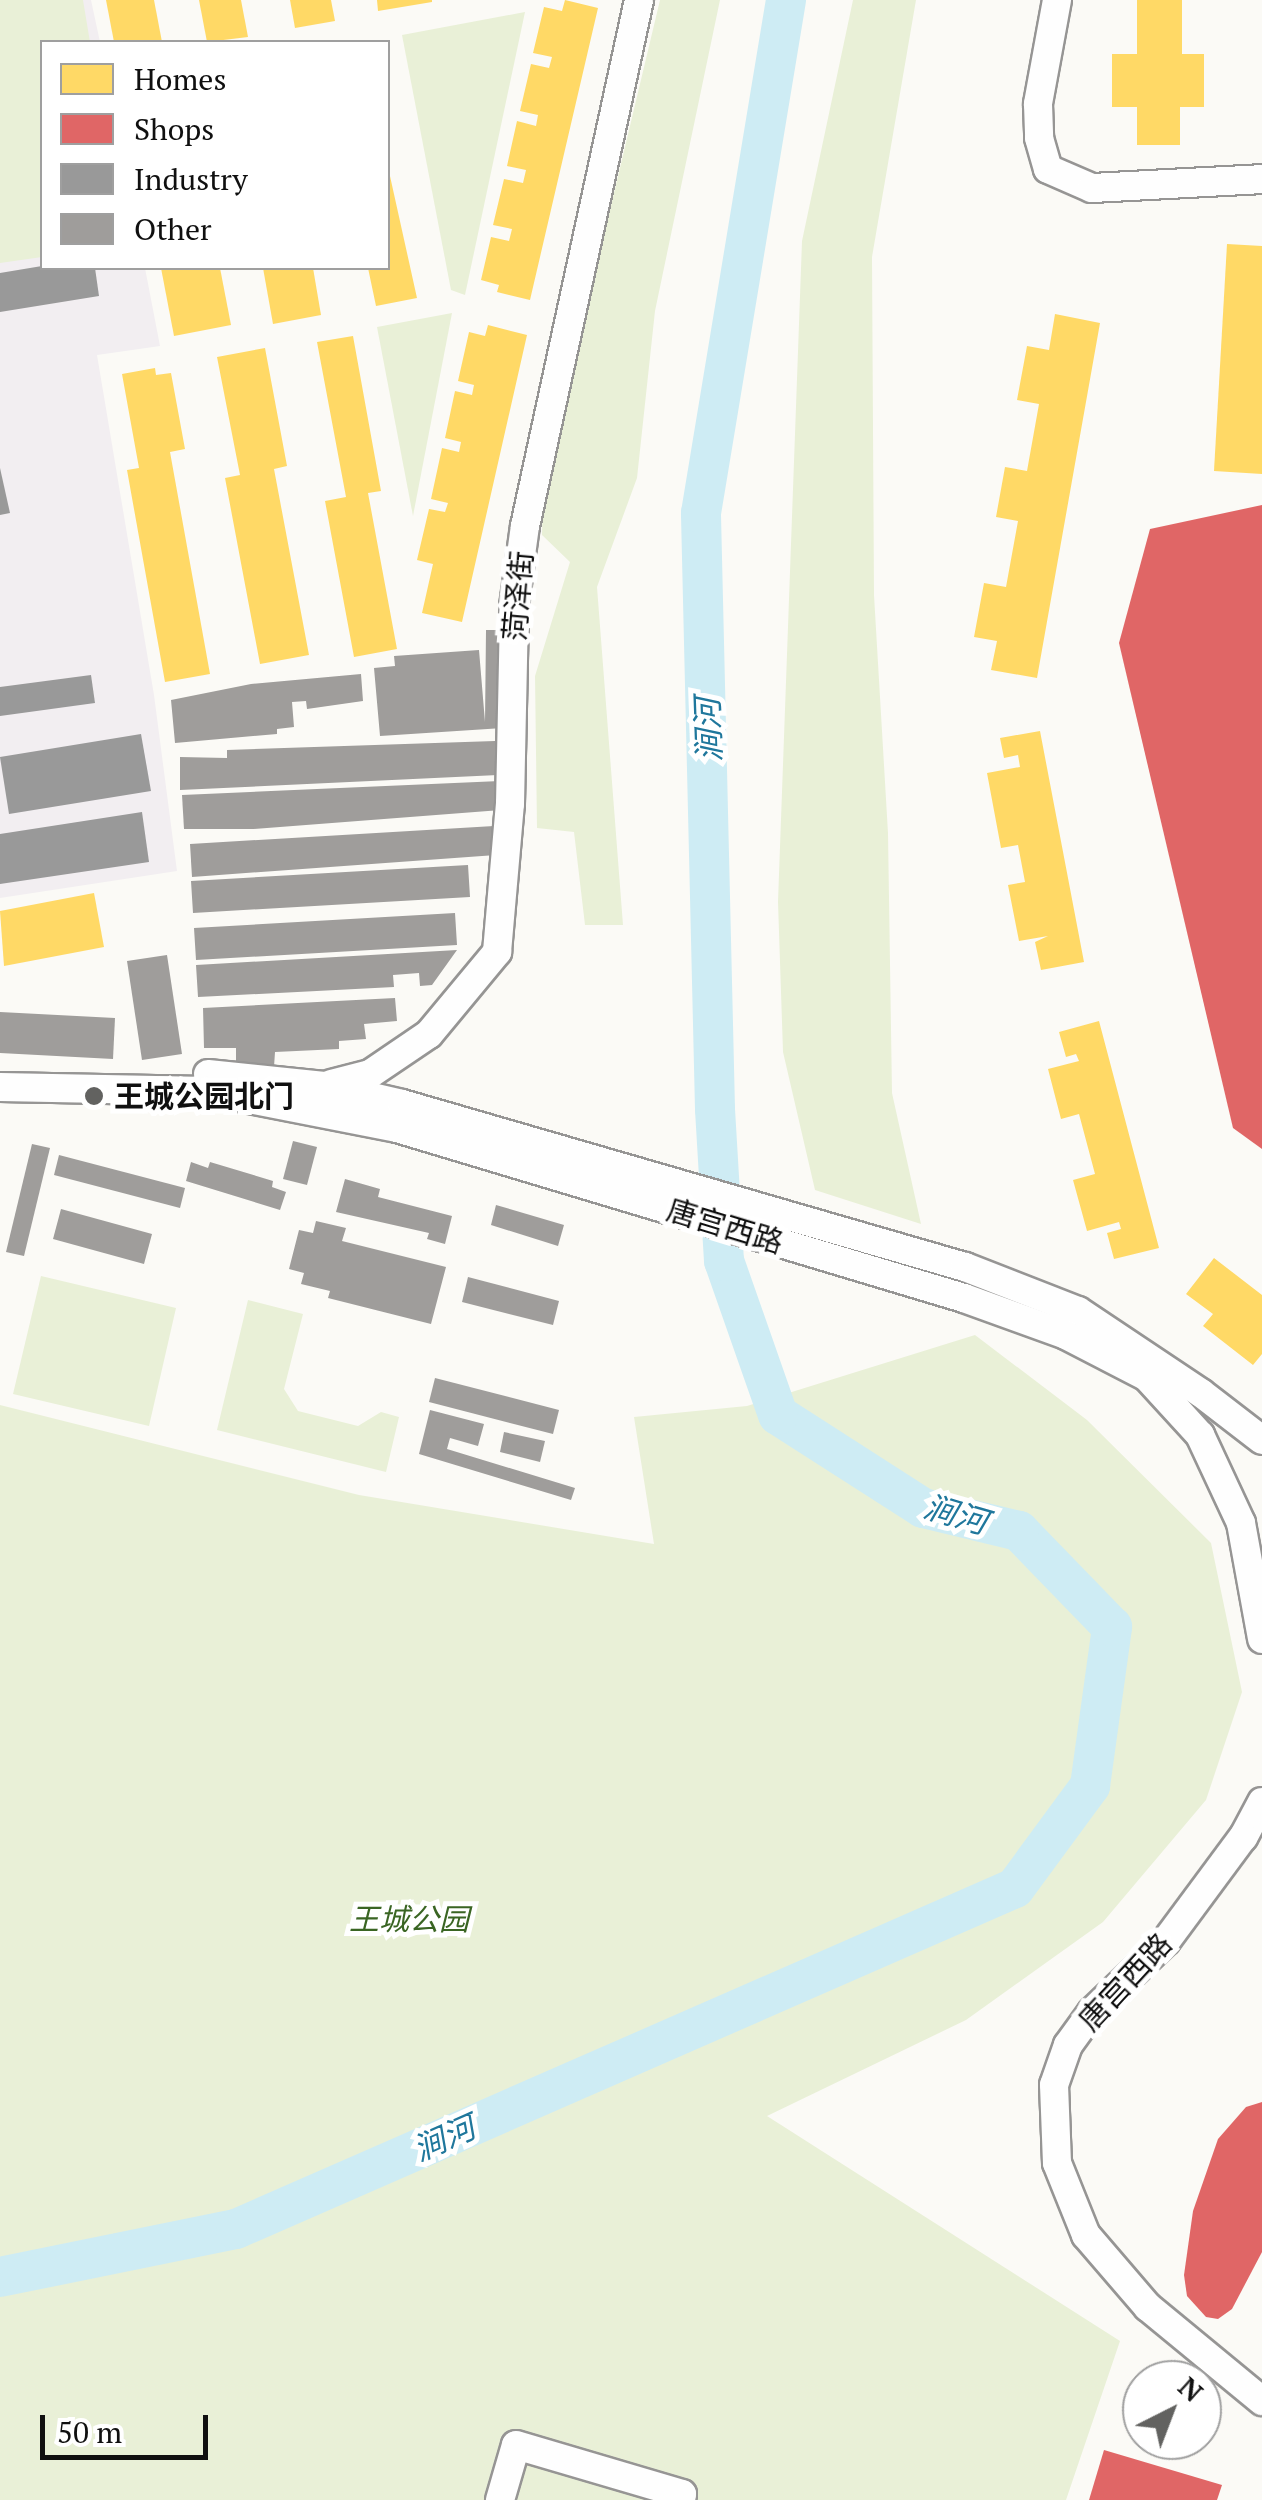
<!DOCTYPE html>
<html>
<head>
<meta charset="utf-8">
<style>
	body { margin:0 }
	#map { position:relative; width:1262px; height:2500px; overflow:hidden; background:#fbfaf6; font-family:"PT Serif","Noto Sans SC",serif }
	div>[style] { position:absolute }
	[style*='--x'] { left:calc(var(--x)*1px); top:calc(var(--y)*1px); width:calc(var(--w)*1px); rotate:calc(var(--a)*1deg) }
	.industrial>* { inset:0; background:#f2eef1 }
	.green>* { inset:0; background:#e9f0d7 }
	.homes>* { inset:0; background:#ffd966 }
	.shops>* { inset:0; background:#e06666 }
	.industry>* { inset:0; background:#999 }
	.river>* { height:40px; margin:-20px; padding:0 20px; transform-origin:20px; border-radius:20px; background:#ceecf4 }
	.building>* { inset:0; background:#9f9d9b }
	.roads { filter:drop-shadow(2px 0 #969594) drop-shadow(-2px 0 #969594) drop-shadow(0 2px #969594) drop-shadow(0 -2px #969594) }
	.minor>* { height:28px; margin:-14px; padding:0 14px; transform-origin:14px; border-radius:14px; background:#fefefe }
	.dots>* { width:28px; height:28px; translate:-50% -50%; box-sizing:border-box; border:5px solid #fff; border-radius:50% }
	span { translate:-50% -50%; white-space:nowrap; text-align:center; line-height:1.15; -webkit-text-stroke:10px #fff; paint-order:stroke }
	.street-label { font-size:30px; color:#101010 }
	.poi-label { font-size:30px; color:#101010; font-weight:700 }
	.left { translate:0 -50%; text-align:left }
	.park-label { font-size:30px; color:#3a6523; font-style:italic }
	.water-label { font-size:32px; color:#1f779c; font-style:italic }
	.legend { position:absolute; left:40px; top:40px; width:350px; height:230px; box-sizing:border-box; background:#fff; border:2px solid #9f9f9f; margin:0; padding:12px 18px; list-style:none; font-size:30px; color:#101010 }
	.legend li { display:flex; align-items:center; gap:20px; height:50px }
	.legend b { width:50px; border:2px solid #9f9f9f }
	.north { position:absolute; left:1122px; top:2360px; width:100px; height:100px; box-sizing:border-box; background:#fff; border:2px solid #9f9f9f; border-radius:50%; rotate:42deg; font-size:28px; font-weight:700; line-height:40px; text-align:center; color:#101010 }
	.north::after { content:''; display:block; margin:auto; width:35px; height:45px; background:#626260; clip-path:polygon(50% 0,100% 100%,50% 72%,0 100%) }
	.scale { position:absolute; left:40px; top:2415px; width:168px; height:45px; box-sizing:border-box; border:5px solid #101010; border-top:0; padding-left:12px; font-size:30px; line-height:35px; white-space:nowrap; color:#101010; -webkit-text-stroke:8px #fff; paint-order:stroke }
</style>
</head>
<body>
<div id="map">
	<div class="industrial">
		<div style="clip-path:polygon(0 0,91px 0,100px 42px,42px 42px,42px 268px,145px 268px,160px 346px,97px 355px,154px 695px,177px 871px,0 898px)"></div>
	</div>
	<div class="green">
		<div style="clip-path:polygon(0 0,83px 0,90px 42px,42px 42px,42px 257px,0 263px)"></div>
		<div style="clip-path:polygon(660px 0,720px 0,655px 311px,637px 478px,597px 587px,623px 925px,585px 925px,574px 832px,537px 828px,535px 676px,570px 562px,542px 535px,543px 491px)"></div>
		<div style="clip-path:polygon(853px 0,916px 0,872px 257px,874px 595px,888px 833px,892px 1093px,921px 1224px,815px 1190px,783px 1052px,778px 902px,802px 241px)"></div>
		<div style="clip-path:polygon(525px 12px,465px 295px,451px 290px,402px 35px)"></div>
		<div style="clip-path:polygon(452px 313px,413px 516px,377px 327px)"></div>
		<div style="clip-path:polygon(41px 1276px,176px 1308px,149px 1426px,13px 1394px)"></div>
		<div style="clip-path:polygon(248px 1300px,303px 1314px,284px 1389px,298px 1411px,358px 1426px,381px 1412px,399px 1417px,386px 1472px,217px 1430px)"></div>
		<div style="clip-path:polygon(975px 1335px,1087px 1420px,1211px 1543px,1242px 1692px,1206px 1800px,1103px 1922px,966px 2020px,767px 2116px,1120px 2341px,1066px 2500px,0 2500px,0 1405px,359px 1495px,654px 1544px,634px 1417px,747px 1406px)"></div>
	</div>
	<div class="homes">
		<div style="clip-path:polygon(106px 0,154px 0,162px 42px,114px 42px)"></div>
		<div style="clip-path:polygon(199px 0,241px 0,248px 37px,207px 42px)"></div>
		<div style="clip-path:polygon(290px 0,331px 0,335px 21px,295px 28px)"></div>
		<div style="clip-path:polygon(377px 0,432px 0,432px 2px,378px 11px)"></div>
		<div style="clip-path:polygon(565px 0,598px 8px,530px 300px,497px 292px,499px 285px,481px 280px,491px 237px,509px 241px,512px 229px,493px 225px,504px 179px,523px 183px,526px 170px,507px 166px,517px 121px,536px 126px,538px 115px,520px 111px,531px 64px,549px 68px,552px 57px,533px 53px,544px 7px,562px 11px)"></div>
		<div style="clip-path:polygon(1137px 0,1182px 0,1182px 54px,1204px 54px,1204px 107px,1180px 107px,1180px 145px,1137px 145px,1137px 107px,1112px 107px,1112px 54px,1137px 54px)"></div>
		<div style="clip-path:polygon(388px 167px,417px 298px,376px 306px,368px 268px,388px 268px)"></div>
		<div style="clip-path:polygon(1227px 244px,1262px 246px,1262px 474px,1214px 471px)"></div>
		<div style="clip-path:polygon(161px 268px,220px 268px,231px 325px,174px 336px)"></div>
		<div style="clip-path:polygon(263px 268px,313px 268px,321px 315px,273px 324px)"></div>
		<div style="clip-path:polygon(1055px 314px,1100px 323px,1037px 678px,991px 670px,997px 641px,974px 637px,984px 583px,1006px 587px,1018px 521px,996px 517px,1005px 467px,1027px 471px,1039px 404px,1017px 400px,1027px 346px,1049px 350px)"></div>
		<div style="clip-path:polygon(488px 325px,527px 335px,462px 622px,422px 613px,433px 564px,417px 560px,429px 509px,445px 512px,448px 503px,431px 499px,442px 448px,459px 452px,461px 442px,445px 438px,455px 391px,472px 395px,474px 385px,458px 381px,469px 332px,485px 336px)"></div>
		<div style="clip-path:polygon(353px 336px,381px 491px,368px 493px,397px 649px,354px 657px,325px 501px,346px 497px,317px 342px)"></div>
		<div style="clip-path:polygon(265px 348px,287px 466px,274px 469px,309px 655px,260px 664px,225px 478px,240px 475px,217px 357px)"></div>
		<div style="clip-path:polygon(155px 368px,156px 375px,171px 373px,185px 449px,170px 452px,210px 674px,165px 682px,127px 470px,139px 468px,122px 374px)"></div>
		<div style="clip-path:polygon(1040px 731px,1084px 962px,1041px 970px,1035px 942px,1048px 936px,1019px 941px,1008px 885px,1025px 882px,1018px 845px,1001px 848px,987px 773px,1020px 767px,1018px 755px,1004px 758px,1000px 738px)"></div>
		<div style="clip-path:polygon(94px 893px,104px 947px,4px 966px,0 911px)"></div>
		<div style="clip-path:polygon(1099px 1021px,1159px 1248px,1114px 1259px,1107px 1233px,1121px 1229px,1119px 1222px,1087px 1231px,1073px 1180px,1095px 1174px,1079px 1114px,1061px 1119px,1048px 1069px,1079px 1061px,1076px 1054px,1066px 1057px,1059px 1032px)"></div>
		<div style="clip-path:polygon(1214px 1258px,1262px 1295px,1262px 1354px,1253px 1365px,1203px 1326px,1213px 1314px,1186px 1294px)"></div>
	</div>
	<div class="shops">
		<div style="clip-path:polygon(1262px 505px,1262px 1149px,1233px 1128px,1119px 643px,1150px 529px)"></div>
		<div style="clip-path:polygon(1262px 2102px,1262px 2252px,1232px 2309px,1218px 2319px,1206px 2317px,1187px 2296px,1184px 2275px,1193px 2211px,1218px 2139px,1246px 2107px)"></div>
		<div style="clip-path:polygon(1104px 2450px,1222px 2485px,1217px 2500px,1089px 2500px)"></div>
	</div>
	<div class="industry">
		<div style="clip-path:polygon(42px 266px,95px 268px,99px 296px,0 312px,0 273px)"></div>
		<div style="clip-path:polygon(0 468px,10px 513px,0 515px)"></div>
		<div style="clip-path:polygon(91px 675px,95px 703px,0 716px,0 687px)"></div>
		<div style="clip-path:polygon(141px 734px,151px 791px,9px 814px,0 757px)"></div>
		<div style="clip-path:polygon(142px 812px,149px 862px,0 884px,0 834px)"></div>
	</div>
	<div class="river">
		<div style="--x:0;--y:2277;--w:241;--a:-11.5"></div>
		<div style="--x:236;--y:2229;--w:850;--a:-23.64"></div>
		<div style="--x:1015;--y:1888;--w:127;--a:-53.7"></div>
		<div style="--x:1090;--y:1786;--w:161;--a:-82.1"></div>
		<div style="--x:1112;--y:1627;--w:134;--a:-134.1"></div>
		<div style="--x:1019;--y:1531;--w:99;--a:-166.5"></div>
		<div style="--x:923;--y:1508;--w:172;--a:-147.3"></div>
		<div style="--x:778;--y:1415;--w:163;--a:-109.3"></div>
		<div style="--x:724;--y:1261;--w:152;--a:-93.4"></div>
		<div style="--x:715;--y:1109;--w:596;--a:-91.35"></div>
		<div style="--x:701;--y:513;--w:520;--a:-80.59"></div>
	</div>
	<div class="building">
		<div style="clip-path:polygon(486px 630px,501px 630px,503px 728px,380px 736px,374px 668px,395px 666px,394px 656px,479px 650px,485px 722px)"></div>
		<div style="clip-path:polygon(361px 674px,363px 701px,307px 709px,306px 701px,292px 702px,294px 727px,277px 729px,277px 734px,175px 743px,171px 700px,251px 684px)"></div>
		<div style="clip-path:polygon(495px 741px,498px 775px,180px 790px,180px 757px,227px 758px,227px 750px)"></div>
		<div style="clip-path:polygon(500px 781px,501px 810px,254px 829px,184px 829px,182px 795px)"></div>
		<div style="clip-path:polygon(494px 826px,496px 855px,192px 877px,190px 844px)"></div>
		<div style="clip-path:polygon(468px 865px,470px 897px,193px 913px,191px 881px)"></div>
		<div style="clip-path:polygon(455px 913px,457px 945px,196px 960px,194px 928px)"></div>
		<div style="clip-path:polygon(457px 950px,432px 985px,420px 986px,419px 973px,393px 975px,394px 987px,198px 997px,196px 965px)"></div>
		<div style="clip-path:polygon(167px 955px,182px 1054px,142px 1060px,127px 961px)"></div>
		<div style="clip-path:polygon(395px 998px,397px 1021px,364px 1024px,366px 1039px,339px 1041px,339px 1049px,275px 1052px,274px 1067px,236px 1068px,236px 1048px,204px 1048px,203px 1008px)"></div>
		<div style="clip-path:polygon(0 1012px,115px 1018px,113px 1059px,0 1053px)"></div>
		<div style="clip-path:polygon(293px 1141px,317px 1147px,307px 1185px,283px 1179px)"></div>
		<div style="clip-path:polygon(32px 1144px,50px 1148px,24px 1256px,6px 1252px)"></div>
		<div style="clip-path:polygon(59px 1155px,185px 1188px,180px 1208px,54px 1175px)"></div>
		<div style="clip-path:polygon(191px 1162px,208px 1168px,210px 1162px,273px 1181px,272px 1187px,286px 1192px,280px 1210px,186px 1181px)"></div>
		<div style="clip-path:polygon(345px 1179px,380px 1189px,378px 1197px,452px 1216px,445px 1244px,427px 1239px,429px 1233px,336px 1212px)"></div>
		<div style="clip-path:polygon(496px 1205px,564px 1225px,558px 1246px,491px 1225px)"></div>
		<div style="clip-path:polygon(61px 1209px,152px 1234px,144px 1264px,53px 1239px)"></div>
		<div style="clip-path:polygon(316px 1221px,346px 1228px,342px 1241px,446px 1267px,431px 1324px,328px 1298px,330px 1291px,301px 1284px,304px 1273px,289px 1269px,299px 1230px,313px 1233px)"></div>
		<div style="clip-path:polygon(468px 1277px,559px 1301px,553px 1325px,462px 1302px)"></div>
		<div style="clip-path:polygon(435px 1378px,559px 1410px,553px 1434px,429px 1402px)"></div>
		<div style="clip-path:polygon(430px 1410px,484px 1424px,478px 1446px,450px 1438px,447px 1449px,575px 1488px,571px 1500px,419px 1454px)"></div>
		<div style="clip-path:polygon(504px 1432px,545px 1441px,540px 1462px,500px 1452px)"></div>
	</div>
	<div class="roads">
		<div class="minor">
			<div style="--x:1057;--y:0;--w:106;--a:100.4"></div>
			<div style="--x:1038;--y:104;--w:34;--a:88"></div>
			<div style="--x:1039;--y:138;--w:32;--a:74"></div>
			<div style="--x:1048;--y:169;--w:48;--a:23.4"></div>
			<div style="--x:1092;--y:188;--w:170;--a:-3"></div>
			<div style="--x:208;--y:1074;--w:117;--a:5.9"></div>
			<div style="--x:324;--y:1086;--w:80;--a:13"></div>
			<div style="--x:402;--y:1104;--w:586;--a:16.15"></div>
			<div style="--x:965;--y:1267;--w:121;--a:21.3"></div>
			<div style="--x:1078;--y:1311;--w:148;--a:33.7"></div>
			<div style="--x:1201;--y:1393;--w:77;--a:37.6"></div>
			<div style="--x:331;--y:1084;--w:40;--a:-14.4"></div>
			<div style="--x:370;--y:1074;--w:71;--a:-34.1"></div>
			<div style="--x:429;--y:1034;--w:107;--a:-50.3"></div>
			<div style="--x:497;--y:952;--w:149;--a:-85"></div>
			<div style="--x:510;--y:804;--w:198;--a:-88.8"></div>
			<div style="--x:514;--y:606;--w:81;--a:-82.2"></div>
			<div style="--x:525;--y:526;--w:538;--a:-77.77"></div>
			<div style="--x:0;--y:1087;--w:208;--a:1.1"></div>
			<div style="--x:208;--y:1091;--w:193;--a:11.1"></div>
			<div style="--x:397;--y:1128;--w:592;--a:16.69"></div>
			<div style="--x:964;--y:1298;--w:109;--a:19.9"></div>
			<div style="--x:1066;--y:1335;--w:91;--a:27.4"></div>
			<div style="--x:1147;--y:1377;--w:79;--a:47.6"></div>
			<div style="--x:1200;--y:1435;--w:97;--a:65"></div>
			<div style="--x:1241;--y:1523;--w:118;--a:79.7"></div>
			<div style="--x:1262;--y:1802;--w:40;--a:118"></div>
			<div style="--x:1243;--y:1837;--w:129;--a:126.5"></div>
			<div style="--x:1166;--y:1941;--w:103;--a:136.2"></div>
			<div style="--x:1092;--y:2012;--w:41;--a:126"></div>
			<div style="--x:1068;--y:2045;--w:42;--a:109.3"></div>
			<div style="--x:1054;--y:2085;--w:78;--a:87.8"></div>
			<div style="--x:1057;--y:2163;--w:78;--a:68.1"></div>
			<div style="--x:1086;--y:2235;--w:95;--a:49.3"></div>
			<div style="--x:1148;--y:2307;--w:148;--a:39.5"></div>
			<div style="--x:500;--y:2500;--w:57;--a:-73.8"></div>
			<div style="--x:516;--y:2445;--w:173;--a:16.4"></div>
			<div style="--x:682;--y:2494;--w:6;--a:99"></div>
		</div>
	</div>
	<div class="dots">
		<div style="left:94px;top:1096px;background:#626260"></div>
	</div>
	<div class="street-label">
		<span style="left:518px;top:596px;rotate:-85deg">菏泽街</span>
		<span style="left:725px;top:1226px;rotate:17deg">唐宫西路</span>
		<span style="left:1125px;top:1982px;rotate:-47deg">唐宫西路</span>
	</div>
	<div class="poi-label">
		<span class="left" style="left:114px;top:1096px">王城公园北门</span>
	</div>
	<div class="park-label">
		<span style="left:409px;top:1919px">王城公园</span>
	</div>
	<div class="water-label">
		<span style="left:708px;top:730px;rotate:-92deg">涧河</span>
		<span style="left:956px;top:1514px;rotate:16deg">涧河</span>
		<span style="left:444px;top:2138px;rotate:-24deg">涧河</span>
	</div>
	<ul class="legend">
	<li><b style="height:28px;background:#ffd966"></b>Homes</li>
	<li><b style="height:28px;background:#e06666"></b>Shops</li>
	<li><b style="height:28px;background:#999"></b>Industry</li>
	<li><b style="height:28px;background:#9f9d9b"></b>Other</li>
	</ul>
	<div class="north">N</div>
	<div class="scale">50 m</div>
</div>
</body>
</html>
